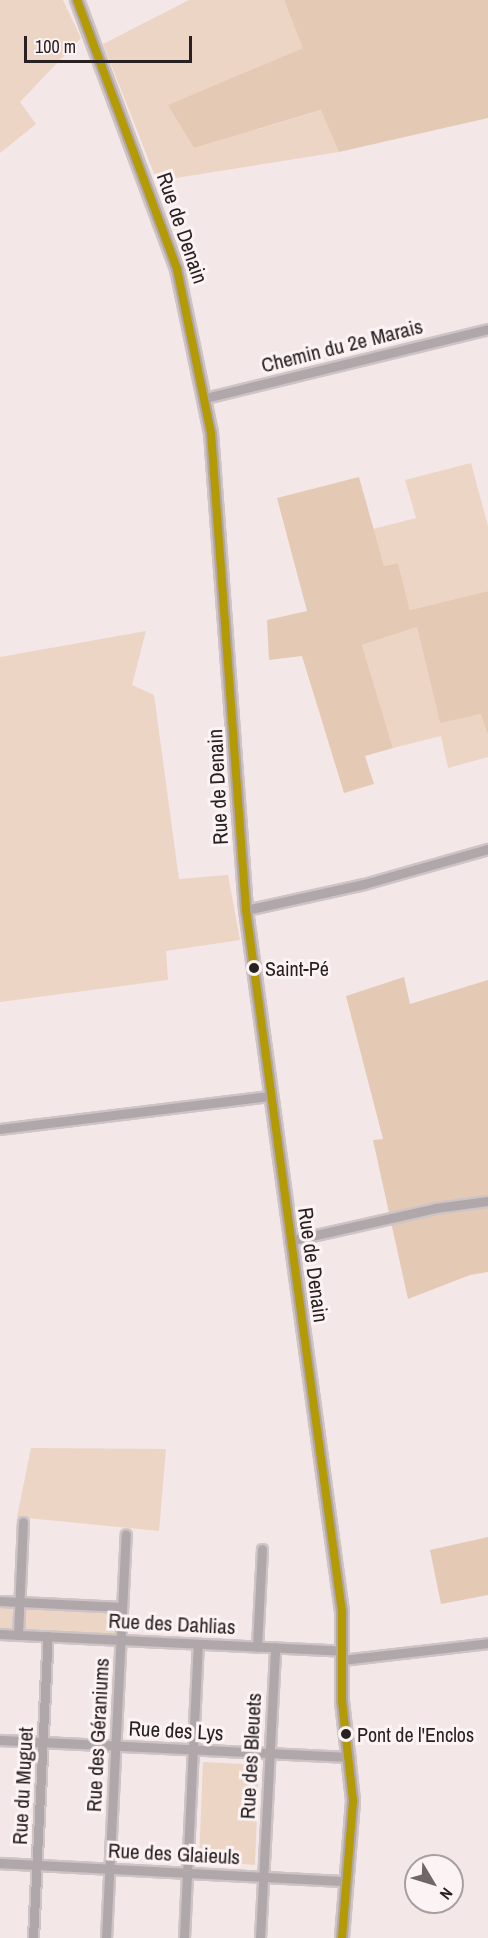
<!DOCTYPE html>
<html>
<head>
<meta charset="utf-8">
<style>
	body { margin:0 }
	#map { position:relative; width:488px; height:1938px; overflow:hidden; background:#f4e7e8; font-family:"Archivo Narrow",sans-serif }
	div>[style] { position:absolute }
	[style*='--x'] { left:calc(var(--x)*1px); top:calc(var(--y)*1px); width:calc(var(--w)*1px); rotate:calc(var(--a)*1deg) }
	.green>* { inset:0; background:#ecd5c5 }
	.forest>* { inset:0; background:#e4c9b5 }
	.roads { filter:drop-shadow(2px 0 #cfc4c5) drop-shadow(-2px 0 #cfc4c5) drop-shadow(0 2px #cfc4c5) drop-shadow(0 -2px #cfc4c5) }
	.street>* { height:9px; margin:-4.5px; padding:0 4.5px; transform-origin:4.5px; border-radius:4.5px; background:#b0a7ab }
	.secondary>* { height:12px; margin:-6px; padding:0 6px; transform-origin:6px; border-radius:6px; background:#b1a6aa }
	.bus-1>* { height:8px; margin:-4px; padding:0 4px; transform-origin:4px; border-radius:4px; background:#b49a03 }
	.dots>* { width:16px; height:16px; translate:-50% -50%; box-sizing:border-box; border:3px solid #fcf3f4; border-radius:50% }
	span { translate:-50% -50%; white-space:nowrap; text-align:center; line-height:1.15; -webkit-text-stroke:6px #fcf3f4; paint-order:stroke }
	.bus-label { font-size:20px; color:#292121 }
	.left { translate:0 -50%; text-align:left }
	.street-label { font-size:21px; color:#292121 }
	.north { position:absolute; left:404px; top:1854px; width:60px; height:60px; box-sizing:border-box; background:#fcf3f4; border:2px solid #a89fa0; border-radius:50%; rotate:128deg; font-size:16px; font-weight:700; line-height:24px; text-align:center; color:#292121 }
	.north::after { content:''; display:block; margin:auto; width:21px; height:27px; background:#706667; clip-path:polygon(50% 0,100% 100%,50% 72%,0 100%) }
	.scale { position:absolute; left:24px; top:36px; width:168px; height:27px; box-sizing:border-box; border:3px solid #292121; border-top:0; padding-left:8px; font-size:18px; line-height:21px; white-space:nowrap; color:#292121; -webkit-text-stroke:4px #fcf3f4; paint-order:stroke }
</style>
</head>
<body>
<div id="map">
	<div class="green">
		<div style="clip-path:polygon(0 0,63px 0,81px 38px,20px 102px,36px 124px,0 153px)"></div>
		<div style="clip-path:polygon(189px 0,284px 0,304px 48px,169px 105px,194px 148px,322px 110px,339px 152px,157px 181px,103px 44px)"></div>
		<div style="clip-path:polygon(471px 463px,488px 526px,488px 591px,410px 610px,398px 563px,384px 566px,373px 529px,416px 518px,405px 480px)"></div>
		<div style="clip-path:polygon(417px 627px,440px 722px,482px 714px,488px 735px,488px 757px,448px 768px,441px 736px,393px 748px,362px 645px)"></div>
		<div style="clip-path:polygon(146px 631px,132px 685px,154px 695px,179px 879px,228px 875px,240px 940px,166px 951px,168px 980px,0 1002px,0 657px)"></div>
		<div style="clip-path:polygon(31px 1448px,166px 1449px,159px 1531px,17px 1517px)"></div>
		<div style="clip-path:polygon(0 1605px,13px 1606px,12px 1628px,0 1628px)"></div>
		<div style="clip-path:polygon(26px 1607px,116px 1611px,115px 1635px,25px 1630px)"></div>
		<div style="clip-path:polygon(203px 1762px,259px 1765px,255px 1865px,199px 1861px)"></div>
	</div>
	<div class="forest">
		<div style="clip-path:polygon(284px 0,488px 0,488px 118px,339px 152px,321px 110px,194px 148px,168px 105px,303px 48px)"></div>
		<div style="clip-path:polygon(359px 477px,384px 566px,398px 563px,410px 610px,488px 591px,488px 735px,481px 714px,440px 723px,417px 627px,362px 645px,393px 748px,365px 756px,374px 784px,344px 793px,302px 656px,269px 660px,267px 620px,307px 611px,277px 498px)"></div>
		<div style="clip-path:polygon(404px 977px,410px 1004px,488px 980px,488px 1272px,470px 1275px,408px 1299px,373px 1140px,383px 1139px,346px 996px)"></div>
		<div style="clip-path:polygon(488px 1537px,488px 1595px,441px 1604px,430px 1550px)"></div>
	</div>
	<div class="roads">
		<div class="street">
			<div style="--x:205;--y:398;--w:291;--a:-13.7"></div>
			<div style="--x:246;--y:910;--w:121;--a:-12.4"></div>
			<div style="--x:364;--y:884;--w:129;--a:-15.8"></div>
			<div style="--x:0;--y:1129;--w:271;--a:-7"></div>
			<div style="--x:289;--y:1241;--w:150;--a:-12.7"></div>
			<div style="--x:435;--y:1208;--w:53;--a:-7.5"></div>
			<div style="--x:0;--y:1601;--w:122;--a:2.8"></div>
			<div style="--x:0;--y:1634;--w:343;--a:2.8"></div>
			<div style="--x:18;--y:1635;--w:113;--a:-87.5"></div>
			<div style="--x:257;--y:1647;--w:98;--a:-87.1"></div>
			<div style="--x:342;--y:1660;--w:147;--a:-6.6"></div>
			<div style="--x:0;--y:1740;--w:350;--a:2.8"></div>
			<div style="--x:0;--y:1863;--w:347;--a:3"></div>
			<div style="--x:33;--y:1938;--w:302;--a:-87.2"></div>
			<div style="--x:106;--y:1938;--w:404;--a:-87.2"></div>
			<div style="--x:184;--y:1938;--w:294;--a:-87.3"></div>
			<div style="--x:260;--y:1938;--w:291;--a:-87"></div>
		</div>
		<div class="secondary">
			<div style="--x:77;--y:0;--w:287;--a:69.6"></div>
			<div style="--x:177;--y:269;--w:167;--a:78.3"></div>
			<div style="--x:211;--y:433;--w:478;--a:85.8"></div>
			<div style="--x:246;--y:910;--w:709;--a:82.21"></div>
			<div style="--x:342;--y:1612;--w:89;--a:90"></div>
			<div style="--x:342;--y:1701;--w:101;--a:83.7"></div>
			<div style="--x:353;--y:1801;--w:137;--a:94.6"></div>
		</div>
	</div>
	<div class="bus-1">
		<div style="--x:77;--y:0;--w:287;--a:69.6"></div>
		<div style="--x:177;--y:269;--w:167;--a:78.3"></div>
		<div style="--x:211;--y:433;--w:478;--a:85.8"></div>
		<div style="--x:246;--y:910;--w:709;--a:82.21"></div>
		<div style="--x:342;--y:1612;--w:89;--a:90"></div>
		<div style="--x:342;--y:1701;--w:101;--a:83.7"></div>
		<div style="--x:353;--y:1801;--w:137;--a:94.6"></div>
	</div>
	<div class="dots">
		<div style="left:254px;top:968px;background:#292121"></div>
		<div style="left:346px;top:1734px;background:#292121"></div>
	</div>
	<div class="bus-label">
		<span class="left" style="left:265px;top:968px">Saint-Pé</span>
		<span class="left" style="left:357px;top:1734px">Pont de l'Enclos</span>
	</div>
	<div class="street-label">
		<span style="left:182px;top:228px;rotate:71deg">Rue de Denain</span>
		<span style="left:342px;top:346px;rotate:-14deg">Chemin du 2e Marais</span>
		<span style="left:218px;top:787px;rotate:-93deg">Rue de Denain</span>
		<span style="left:313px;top:1265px;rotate:82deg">Rue de Denain</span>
		<span style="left:172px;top:1624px;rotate:3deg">Rue des Dahlias</span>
		<span style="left:176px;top:1731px;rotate:3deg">Rue des Lys</span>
		<span style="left:98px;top:1735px;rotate:-87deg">Rue des Géraniums</span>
		<span style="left:251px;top:1756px;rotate:-87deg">Rue des Bleuets</span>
		<span style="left:23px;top:1786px;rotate:-87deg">Rue du Muguet</span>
		<span style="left:174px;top:1854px;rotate:3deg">Rue des Glaieuls</span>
	</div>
	<div class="north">N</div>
	<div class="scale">100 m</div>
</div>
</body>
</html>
